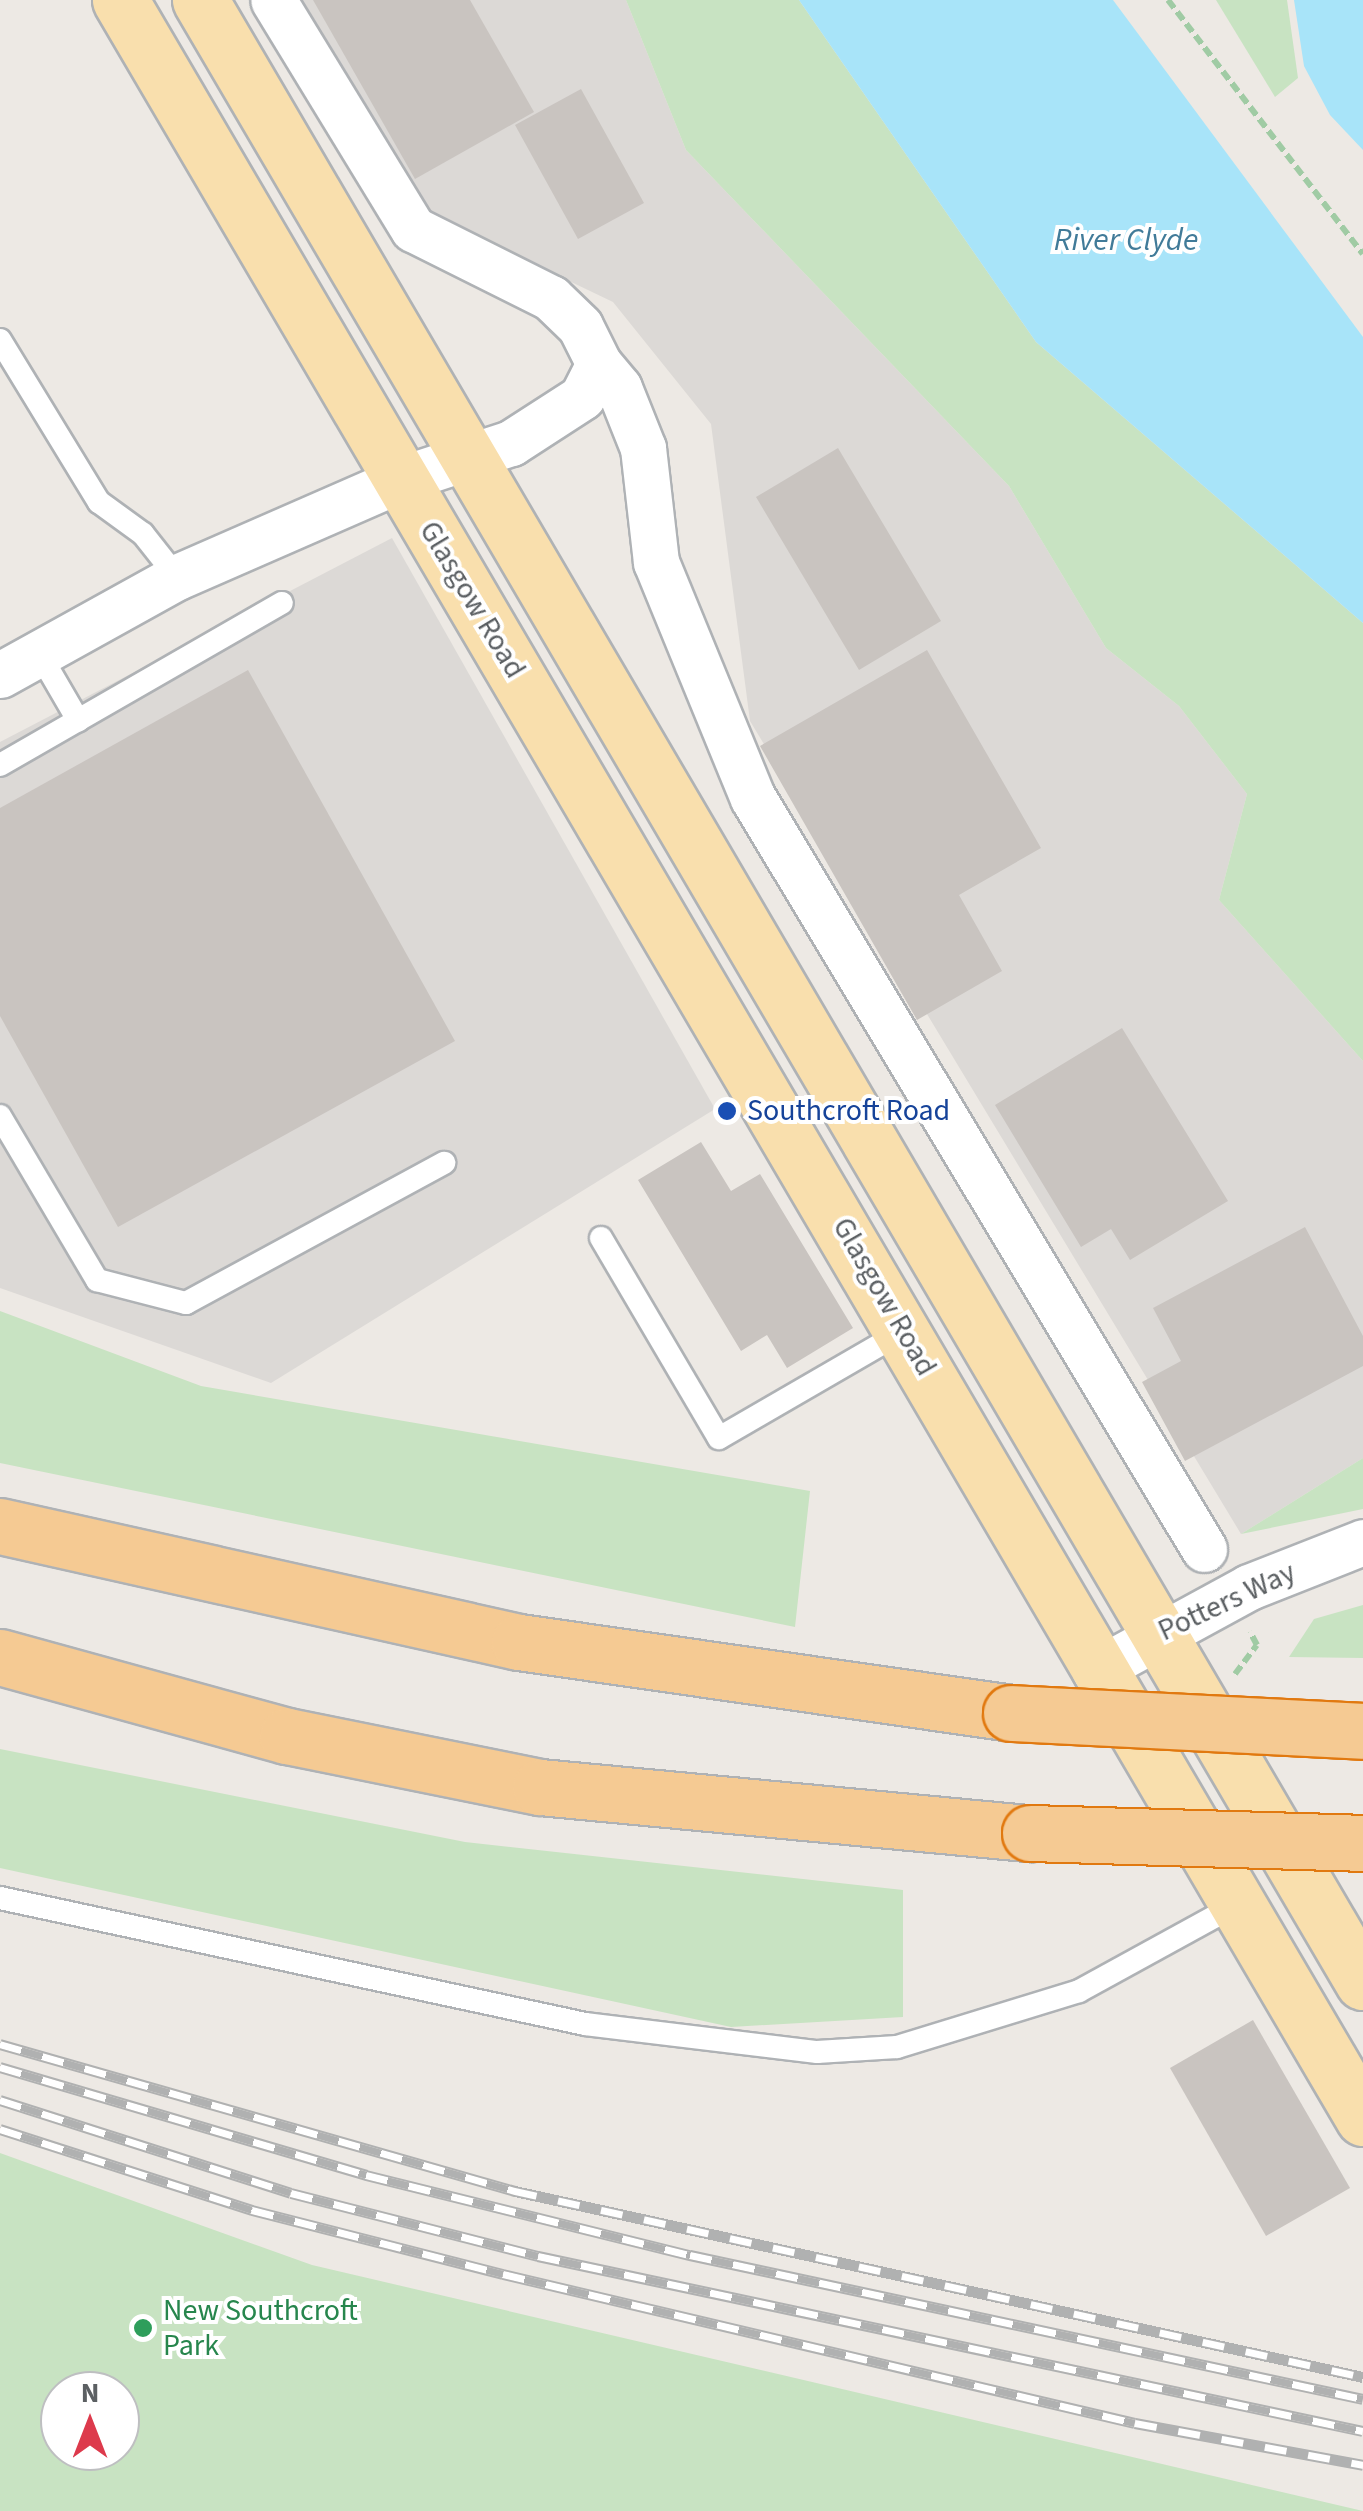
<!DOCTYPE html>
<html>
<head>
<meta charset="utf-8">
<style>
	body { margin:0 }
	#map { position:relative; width:1363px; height:2511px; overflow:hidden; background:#ede9e4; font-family:"Source Sans 3",sans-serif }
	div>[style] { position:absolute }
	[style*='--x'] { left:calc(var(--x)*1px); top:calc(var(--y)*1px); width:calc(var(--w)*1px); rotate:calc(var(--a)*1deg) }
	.industrial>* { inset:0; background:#dcd9d6 }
	.green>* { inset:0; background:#c8e3c2 }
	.water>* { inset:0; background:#a8e4f9 }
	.building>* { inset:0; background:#c9c4c0 }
	.path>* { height:6px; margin-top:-3px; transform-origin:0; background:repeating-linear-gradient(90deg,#a0cba4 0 10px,transparent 0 15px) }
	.roads { filter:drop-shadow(2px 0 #afb2b5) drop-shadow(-2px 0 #afb2b5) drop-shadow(0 2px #afb2b5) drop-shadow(0 -2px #afb2b5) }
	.lane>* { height:22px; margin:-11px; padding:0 11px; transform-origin:11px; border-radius:11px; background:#fff }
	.street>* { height:45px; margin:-22.5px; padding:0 22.5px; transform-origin:22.5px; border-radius:22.5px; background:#fff }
	.primary>* { height:55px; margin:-27.5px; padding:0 27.5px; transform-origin:27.5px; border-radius:27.5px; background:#f9dfad }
	.highway>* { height:55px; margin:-27.5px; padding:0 27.5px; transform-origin:27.5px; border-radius:27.5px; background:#f5ca93 }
	.rail>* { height:11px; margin-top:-5.5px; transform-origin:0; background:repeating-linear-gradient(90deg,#fff 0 22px,#b0b1b1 0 44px); box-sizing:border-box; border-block:2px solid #b0b1b1 }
	.bridges { filter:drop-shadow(2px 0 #e17910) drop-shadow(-2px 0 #e17910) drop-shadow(0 2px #e17910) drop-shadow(0 -2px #e17910) }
	.highway-bridge>* { height:55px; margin:-27.5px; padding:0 27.5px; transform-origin:27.5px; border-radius:27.5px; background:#f5ca93 }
	.dots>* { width:28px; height:28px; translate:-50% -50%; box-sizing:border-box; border:5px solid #fff; border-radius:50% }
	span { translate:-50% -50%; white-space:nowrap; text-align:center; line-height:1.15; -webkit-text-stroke:8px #fff; paint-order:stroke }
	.street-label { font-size:30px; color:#5c6063 }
	.transit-label { font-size:30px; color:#164399 }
	.left { translate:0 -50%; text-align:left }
	.leisure-label { font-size:30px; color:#27864d }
	.water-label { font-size:32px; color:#417b99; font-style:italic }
	.north { position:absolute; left:40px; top:2371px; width:100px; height:100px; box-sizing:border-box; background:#fff; border:2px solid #bebfc1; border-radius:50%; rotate:0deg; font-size:28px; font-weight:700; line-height:40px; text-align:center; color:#5c6063 }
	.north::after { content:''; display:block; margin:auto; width:35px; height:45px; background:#dd3a4c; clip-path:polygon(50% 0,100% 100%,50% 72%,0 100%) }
</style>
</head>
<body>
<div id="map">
	<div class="industrial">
		<div style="clip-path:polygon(284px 0,626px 0,686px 150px,1009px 486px,1106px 648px,1179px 706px,1247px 794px,1219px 900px,1363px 1061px,1363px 1458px,1241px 1534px,750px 721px,711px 424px,613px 302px,425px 212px)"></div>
		<div style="clip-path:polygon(392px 538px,715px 1109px,271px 1383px,0 1288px,0 742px)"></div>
	</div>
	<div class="green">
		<div style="clip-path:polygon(626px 0,799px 0,1036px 342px,1363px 623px,1363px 1061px,1219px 900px,1247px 794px,1179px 706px,1106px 648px,1009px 486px,686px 150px)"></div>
		<div style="clip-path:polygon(1216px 0,1287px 0,1298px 78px,1275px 97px)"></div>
		<div style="clip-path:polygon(0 1311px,201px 1386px,810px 1491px,795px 1627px,0 1463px)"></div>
		<div style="clip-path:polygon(1363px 1458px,1363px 1509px,1241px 1534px)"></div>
		<div style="clip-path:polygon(1363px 1605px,1363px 1658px,1289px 1657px,1314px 1619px)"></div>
		<div style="clip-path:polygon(0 1749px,465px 1842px,903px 1890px,903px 2017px,731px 2027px,0 1868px)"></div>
		<div style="clip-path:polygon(evenodd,0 2153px,312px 2265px,1363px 2511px,0 2511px,0 2153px,60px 2391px,120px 2391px,120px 2451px,60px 2451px,60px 2391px)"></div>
	</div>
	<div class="water">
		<div style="clip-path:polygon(799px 0,1113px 0,1363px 337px,1363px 623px,1036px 342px)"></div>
		<div style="clip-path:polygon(1294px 0,1363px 0,1363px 150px,1330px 115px,1304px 66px)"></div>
	</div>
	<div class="building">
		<div style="clip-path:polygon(313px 0,470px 0,534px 112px,415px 179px)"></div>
		<div style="clip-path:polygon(581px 89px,644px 203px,578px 239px,515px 125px)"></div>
		<div style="clip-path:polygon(838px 448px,941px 621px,859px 670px,756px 497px)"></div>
		<div style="clip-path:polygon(927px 650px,1041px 848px,959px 895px,1002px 971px,917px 1020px,760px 746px)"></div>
		<div style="clip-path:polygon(248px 670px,455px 1041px,118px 1227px,0 1016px,0 808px)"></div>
		<div style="clip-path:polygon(1122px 1028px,1228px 1201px,1130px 1260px,1111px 1229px,1081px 1247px,995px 1105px)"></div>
		<div style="clip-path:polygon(701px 1142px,731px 1191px,760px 1174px,853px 1328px,787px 1368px,767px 1335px,741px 1351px,638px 1180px)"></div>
		<div style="clip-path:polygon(1305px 1227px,1363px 1336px,1363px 1366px,1185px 1461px,1142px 1382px,1181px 1361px,1153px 1308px)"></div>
		<div style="clip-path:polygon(1253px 2020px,1350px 2188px,1266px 2236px,1170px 2068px)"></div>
	</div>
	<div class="path">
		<div style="--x:1168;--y:0;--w:320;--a:52.5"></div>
		<div style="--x:1235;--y:1674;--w:36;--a:-53"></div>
		<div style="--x:1257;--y:1645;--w:15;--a:-118"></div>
	</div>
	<div class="roads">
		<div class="lane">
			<div style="--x:0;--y:340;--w:190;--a:58.6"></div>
			<div style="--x:99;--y:502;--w:54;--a:36"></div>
			<div style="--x:143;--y:534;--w:55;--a:51.7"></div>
			<div style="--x:39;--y:653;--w:78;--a:59.8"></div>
			<div style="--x:0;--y:765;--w:325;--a:-29.9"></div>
			<div style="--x:0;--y:1116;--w:191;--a:59.4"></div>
			<div style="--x:97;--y:1280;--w:92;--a:14.5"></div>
			<div style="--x:186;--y:1303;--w:294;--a:-28.5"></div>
			<div style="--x:601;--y:1238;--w:232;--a:59.5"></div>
			<div style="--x:719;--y:1438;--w:211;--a:-30.1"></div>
			<div style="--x:0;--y:1898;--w:598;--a:12.15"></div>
			<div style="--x:585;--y:2024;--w:234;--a:6.9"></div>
			<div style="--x:817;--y:2052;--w:80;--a:-3.6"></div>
			<div style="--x:897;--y:2047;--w:190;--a:-17.1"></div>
			<div style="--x:1079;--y:1991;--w:177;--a:-28.7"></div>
		</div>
		<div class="street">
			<div style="--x:599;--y:364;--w:31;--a:50"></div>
			<div style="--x:619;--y:388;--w:65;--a:68.2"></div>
			<div style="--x:643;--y:448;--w:115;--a:83.5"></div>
			<div style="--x:656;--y:562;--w:255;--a:67.7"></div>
			<div style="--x:753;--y:798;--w:876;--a:59.01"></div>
			<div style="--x:0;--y:675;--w:202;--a:-29"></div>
			<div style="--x:177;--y:577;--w:244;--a:-23.6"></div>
			<div style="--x:401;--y:479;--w:116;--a:-18.1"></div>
			<div style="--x:511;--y:443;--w:85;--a:-32.9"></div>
			<div style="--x:582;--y:397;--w:37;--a:-63"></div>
			<div style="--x:599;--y:364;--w:42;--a:-116.6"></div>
			<div style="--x:580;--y:326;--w:40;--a:-136"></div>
			<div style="--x:551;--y:298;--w:154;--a:-153.4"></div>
			<div style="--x:413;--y:229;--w:268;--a:-121.4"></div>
			<div style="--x:1095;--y:1671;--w:175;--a:-28.6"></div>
			<div style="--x:1249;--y:1587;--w:123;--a:-21.5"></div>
		</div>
		<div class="primary">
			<div style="--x:120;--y:0;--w:2456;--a:59.59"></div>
			<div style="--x:200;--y:0;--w:2298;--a:59.6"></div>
		</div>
		<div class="highway">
			<div style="--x:0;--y:1526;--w:532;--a:12.6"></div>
			<div style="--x:519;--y:1642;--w:497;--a:8.2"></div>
			<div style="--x:0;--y:1657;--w:298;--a:15.4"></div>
			<div style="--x:287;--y:1736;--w:258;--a:11.4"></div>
			<div style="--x:540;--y:1787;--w:492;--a:5.4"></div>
		</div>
	</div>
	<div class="rail">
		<div style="--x:0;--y:2044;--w:536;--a:15.93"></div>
		<div style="--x:515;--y:2191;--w:868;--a:12.37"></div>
		<div style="--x:0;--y:2067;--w:382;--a:16.4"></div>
		<div style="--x:366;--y:2175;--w:334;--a:13.9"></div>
		<div style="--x:690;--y:2255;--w:688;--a:12.08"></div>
		<div style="--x:0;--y:2100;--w:305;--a:17.7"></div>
		<div style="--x:291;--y:2193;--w:255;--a:14.3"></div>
		<div style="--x:538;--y:2256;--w:843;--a:11.98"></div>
		<div style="--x:0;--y:2129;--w:265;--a:17.8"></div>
		<div style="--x:252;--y:2210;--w:259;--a:14.3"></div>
		<div style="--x:503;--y:2274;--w:649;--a:13.27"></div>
		<div style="--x:1135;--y:2423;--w:232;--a:10.4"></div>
	</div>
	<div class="bridges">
		<div class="highway-bridge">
			<div style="--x:1011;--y:1713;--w:352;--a:2.9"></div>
			<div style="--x:1030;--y:1833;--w:333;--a:1.7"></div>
		</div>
	</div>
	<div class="dots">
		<div style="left:727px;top:1111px;background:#1a4fb4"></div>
		<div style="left:143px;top:2328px;background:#2e9e5b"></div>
	</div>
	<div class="street-label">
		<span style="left:472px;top:600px;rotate:59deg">Glasgow Road</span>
		<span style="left:884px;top:1297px;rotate:60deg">Glasgow Road</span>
		<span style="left:1227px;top:1602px;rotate:-25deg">Potters Way</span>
	</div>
	<div class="transit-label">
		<span class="left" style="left:747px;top:1111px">Southcroft Road</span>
	</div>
	<div class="leisure-label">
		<span class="left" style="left:163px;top:2328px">New Southcroft<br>Park</span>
	</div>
	<div class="water-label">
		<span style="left:1126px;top:240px">River Clyde</span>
	</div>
	<div class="north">N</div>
</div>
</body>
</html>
